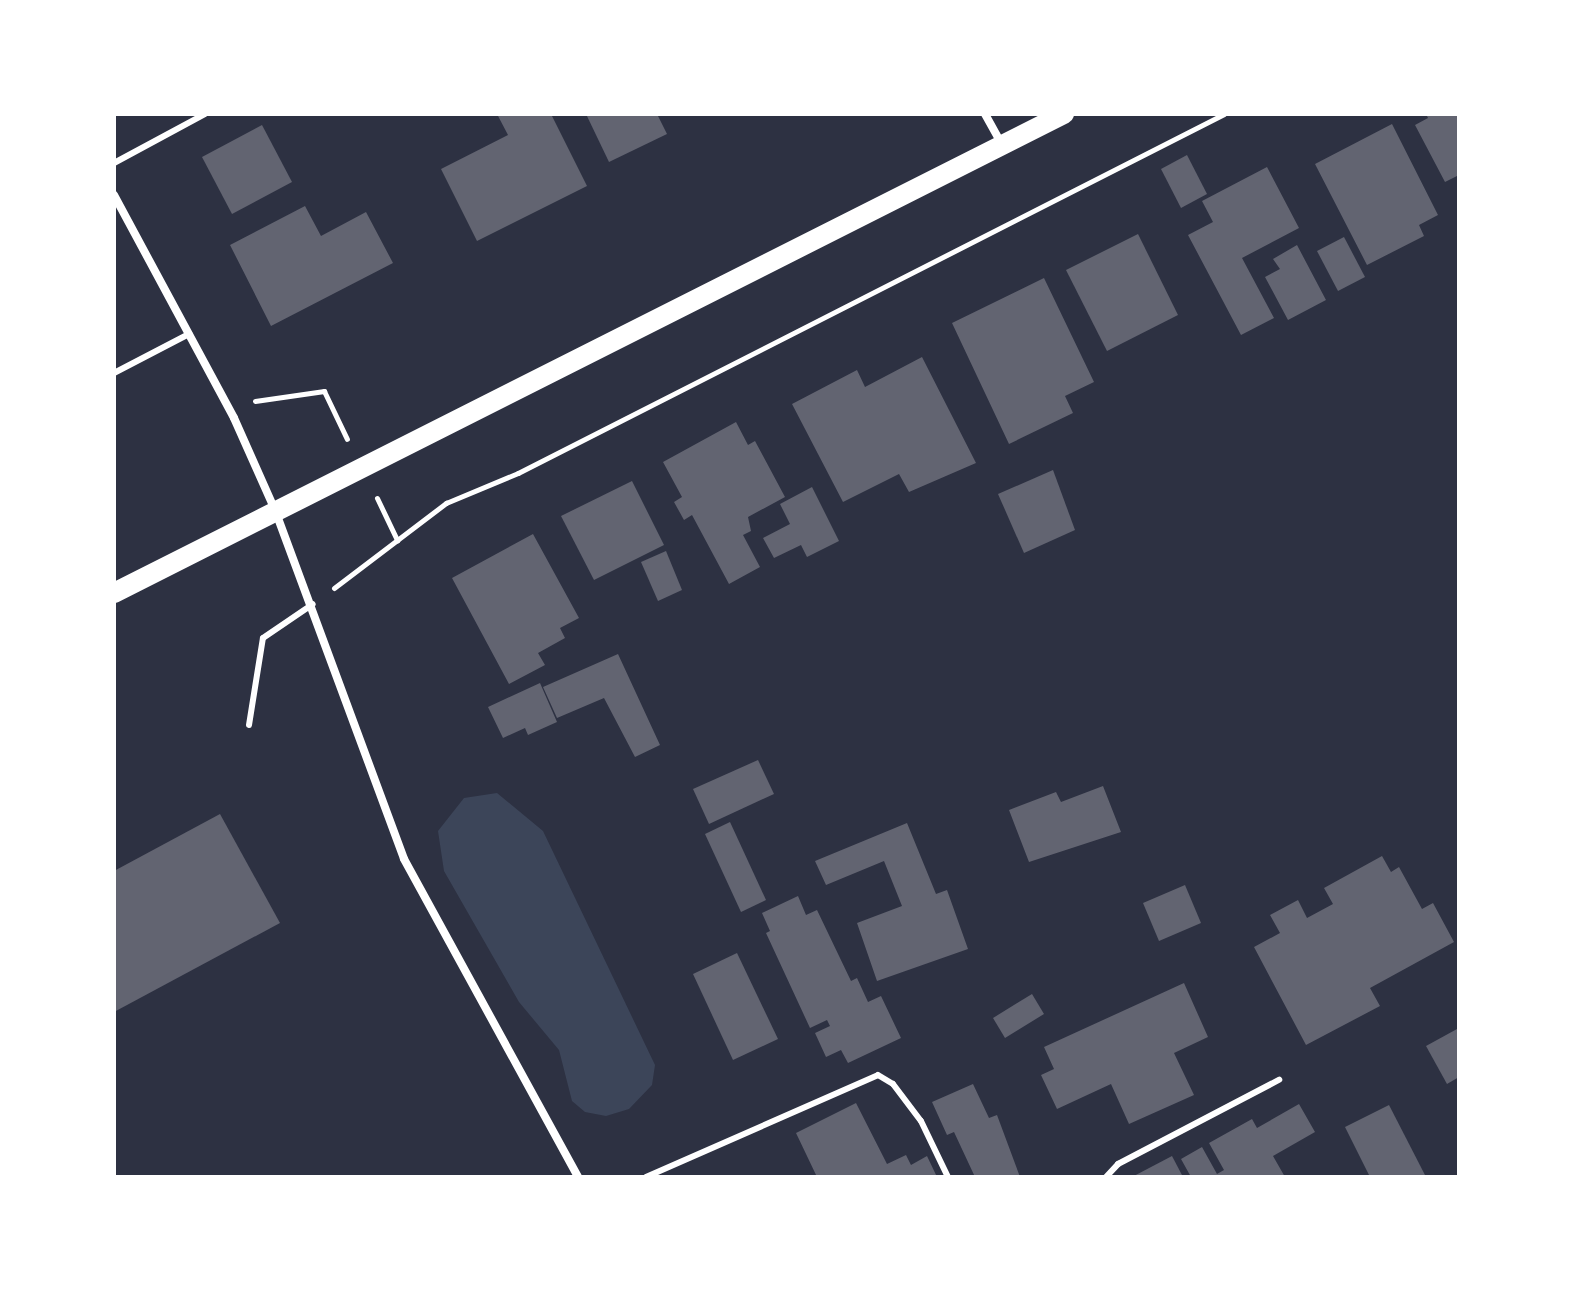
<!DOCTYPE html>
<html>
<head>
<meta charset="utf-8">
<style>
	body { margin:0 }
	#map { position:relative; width:1573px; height:1291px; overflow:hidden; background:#2d3142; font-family:Lato,sans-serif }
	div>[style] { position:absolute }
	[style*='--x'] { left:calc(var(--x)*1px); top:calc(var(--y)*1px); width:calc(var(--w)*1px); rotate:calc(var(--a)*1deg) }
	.green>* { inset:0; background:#3c4559 }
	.building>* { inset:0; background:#626471 }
	.path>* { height:5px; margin:-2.5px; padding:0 2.5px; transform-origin:2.5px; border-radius:2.5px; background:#fff }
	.service>* { height:6px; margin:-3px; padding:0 3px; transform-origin:3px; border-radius:3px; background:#fff }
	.minor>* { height:8px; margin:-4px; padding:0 4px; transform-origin:4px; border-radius:4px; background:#fff }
	.primary>* { height:20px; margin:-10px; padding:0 10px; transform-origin:10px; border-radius:10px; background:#fff }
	span { translate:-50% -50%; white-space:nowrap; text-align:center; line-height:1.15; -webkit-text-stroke:6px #fff; paint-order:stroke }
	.frame { position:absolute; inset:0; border:116px solid #fff; pointer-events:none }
</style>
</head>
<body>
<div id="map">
	<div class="green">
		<div style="clip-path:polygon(497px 793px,543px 831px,655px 1065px,652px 1085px,629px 1109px,606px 1116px,585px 1112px,572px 1101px,559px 1050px,519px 1002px,444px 871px,438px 831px,464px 798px)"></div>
	</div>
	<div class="building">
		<div style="clip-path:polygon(497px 114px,551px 114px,587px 186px,477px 241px,441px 169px,508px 135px)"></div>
		<div style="clip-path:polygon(586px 114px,657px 114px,667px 134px,609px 162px)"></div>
		<div style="clip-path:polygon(1426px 114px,1459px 114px,1459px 175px,1445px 182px,1415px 125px,1428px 118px)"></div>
		<div style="clip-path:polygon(1392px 124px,1438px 215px,1419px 225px,1424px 236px,1367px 265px,1315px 164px)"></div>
		<div style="clip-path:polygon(262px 125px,292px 182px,232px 214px,202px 157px)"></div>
		<div style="clip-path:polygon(1187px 155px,1207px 194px,1181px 208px,1161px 169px)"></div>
		<div style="clip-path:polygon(1267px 167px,1299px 228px,1242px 258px,1274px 318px,1241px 335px,1188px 235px,1213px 222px,1202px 201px)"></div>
		<div style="clip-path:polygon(305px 206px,321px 236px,366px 212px,393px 263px,271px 326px,230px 245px)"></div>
		<div style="clip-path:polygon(1138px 234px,1178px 315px,1107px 351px,1066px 270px)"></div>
		<div style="clip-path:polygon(1344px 237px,1365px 277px,1338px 291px,1317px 251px)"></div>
		<div style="clip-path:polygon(1297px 245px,1326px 300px,1288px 320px,1265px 277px,1280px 269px,1273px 259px)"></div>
		<div style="clip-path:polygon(1044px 278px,1094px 382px,1065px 396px,1073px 413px,1009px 444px,952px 323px)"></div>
		<div style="clip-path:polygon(922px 357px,976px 463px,909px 492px,899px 474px,843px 502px,792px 404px,857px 370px,865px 387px)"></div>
		<div style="clip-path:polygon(736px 422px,748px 445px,755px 441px,785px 497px,748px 517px,751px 531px,743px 535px,760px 567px,729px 584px,692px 515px,684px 520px,674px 502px,682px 497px,663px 462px)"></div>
		<div style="clip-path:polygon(1053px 470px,1075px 530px,1024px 553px,998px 494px)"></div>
		<div style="clip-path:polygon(632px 481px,664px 545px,594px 580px,561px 516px)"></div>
		<div style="clip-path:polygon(812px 487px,839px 541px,807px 557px,801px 545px,774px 558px,763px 538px,790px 524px,780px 504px)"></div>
		<div style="clip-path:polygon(533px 534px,579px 618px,560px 628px,565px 638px,538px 653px,545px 665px,509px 684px,452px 578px)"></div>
		<div style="clip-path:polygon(666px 551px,682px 590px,658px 601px,641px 562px)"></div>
		<div style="clip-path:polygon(618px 654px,660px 745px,635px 757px,604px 698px,557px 718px,543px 687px)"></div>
		<div style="clip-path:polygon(540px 683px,557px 722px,528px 735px,525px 728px,503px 738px,488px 707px)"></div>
		<div style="clip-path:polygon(758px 760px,774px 794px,709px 824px,693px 789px)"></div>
		<div style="clip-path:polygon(1103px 786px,1121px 832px,1029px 862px,1009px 810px,1056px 792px,1061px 802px)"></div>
		<div style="clip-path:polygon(220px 814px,280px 923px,114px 1012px,114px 871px)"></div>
		<div style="clip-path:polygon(730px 822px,766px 900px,741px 912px,705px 834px)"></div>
		<div style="clip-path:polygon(907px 823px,936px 894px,947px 890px,968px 949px,877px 981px,857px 923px,902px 906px,884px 861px,826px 885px,815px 861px)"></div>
		<div style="clip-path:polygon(1382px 856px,1391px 872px,1399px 867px,1422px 909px,1433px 903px,1454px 942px,1370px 988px,1380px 1006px,1306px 1045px,1254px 947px,1280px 933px,1270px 915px,1298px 900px,1307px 918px,1333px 904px,1324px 888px)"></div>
		<div style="clip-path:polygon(1185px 885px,1201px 923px,1159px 941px,1143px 903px)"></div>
		<div style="clip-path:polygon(798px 896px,806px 915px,817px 910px,851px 981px,857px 978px,868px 1002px,881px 996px,901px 1038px,848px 1063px,841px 1050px,826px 1057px,815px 1033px,830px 1026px,827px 1020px,810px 1028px,766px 933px,770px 931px,762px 913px)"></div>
		<div style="clip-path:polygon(737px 953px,778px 1039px,733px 1060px,693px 974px)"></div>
		<div style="clip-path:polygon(1184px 983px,1208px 1037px,1174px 1053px,1194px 1095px,1129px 1124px,1111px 1084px,1057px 1109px,1041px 1075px,1054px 1069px,1044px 1047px)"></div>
		<div style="clip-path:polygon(1032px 994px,1044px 1014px,1005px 1038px,993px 1018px)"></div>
		<div style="clip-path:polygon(1457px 1029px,1459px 1077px,1447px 1084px,1426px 1046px)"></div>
		<div style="clip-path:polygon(973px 1084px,989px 1118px,997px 1115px,1020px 1177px,975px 1177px,954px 1132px,947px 1135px,932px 1102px)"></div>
		<div style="clip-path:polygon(856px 1103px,887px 1164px,906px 1155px,911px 1165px,927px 1156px,937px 1177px,817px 1177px,796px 1133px)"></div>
		<div style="clip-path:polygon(1299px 1104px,1315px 1132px,1273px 1156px,1285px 1177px,1191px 1177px,1181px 1159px,1202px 1147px,1217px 1174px,1224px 1170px,1209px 1143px,1252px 1119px,1257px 1128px)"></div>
		<div style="clip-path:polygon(1389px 1105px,1426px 1177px,1370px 1177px,1345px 1127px)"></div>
		<div style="clip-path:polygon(1172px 1156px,1183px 1177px,1132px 1177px)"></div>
	</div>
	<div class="path">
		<div style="--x:255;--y:401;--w:70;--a:-8.2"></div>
		<div style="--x:324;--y:391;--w:53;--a:64.4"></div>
		<div style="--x:377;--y:498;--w:47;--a:64.5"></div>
		<div style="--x:334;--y:588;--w:141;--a:-37.2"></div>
		<div style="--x:446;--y:503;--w:78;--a:-22.6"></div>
		<div style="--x:518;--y:473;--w:792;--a:-26.95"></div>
	</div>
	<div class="service">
		<div style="--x:114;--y:163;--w:103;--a:-28.3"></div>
		<div style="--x:114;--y:373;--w:85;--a:-27.5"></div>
		<div style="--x:249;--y:725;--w:88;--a:-80.9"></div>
		<div style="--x:263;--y:638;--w:60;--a:-34.2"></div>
		<div style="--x:646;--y:1177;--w:253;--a:-23.7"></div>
		<div style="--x:878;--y:1075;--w:17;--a:31"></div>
		<div style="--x:893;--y:1084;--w:46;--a:52.9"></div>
		<div style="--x:921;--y:1121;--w:62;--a:64.3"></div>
		<div style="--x:1106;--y:1177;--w:18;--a:-47"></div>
		<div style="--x:1118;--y:1164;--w:182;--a:-27.6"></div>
	</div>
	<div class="minor">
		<div style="--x:985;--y:114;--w:35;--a:61"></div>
		<div style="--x:114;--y:195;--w:253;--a:61.7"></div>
		<div style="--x:234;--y:418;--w:101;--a:66"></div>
		<div style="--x:275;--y:510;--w:372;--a:69.7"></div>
		<div style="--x:404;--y:859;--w:362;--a:61.3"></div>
	</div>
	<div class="primary">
		<div style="--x:114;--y:593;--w:1064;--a:-26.76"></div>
	</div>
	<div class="frame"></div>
</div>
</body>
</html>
